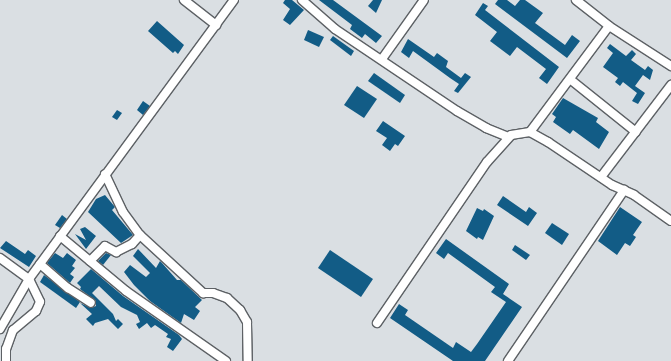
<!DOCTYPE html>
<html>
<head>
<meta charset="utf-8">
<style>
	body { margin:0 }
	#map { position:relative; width:671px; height:361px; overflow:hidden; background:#dadfe3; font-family:Inter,sans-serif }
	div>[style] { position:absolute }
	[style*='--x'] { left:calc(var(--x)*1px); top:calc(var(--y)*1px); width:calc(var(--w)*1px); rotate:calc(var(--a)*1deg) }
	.building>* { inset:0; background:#125c86 }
	.roads { filter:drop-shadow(1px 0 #5d6165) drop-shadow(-1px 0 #5d6165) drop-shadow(0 1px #5d6165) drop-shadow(0 -1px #5d6165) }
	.street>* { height:8px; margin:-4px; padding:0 4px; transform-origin:4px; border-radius:4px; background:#fff }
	span { translate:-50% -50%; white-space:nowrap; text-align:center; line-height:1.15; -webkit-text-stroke:4px #e7ecf0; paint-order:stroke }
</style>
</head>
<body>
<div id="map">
	<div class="building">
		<div style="clip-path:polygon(285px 0,292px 0,304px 10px,290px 25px,283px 20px,290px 9px,283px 3px)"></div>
		<div style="clip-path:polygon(319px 0,333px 0,382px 36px,376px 43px,365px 34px,362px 38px,350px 29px,352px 25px)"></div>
		<div style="clip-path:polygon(373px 0,382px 0,376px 13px,368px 6px)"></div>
		<div style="clip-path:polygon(498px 0,507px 0,515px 6px,520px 0,525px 0,543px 13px,535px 23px,565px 45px,572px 35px,580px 41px,567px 58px,495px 4px)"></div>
		<div style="clip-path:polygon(483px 3px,488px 6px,485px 10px,559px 67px,547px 84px,539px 78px,546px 69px,517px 47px,510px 56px,490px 41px,497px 32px,475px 15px)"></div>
		<div style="clip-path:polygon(157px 21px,184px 45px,178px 54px,175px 51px,173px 53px,148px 31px)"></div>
		<div style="clip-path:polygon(308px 30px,324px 37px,319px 47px,304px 40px)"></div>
		<div style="clip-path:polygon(333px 36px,354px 51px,351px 56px,330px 40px)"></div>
		<div style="clip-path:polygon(408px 39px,434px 57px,437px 53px,448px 61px,446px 67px,461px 78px,465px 73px,471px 77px,458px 93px,454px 91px,459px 84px,450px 78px,413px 51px,409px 58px,401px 52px)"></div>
		<div style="clip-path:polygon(610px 44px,626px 56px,632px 50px,636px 54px,631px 60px,645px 70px,648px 66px,653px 70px,650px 80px,643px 75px,635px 86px,645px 93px,638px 104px,632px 101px,637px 93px,623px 82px,620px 86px,615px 82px,618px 78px,603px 67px,613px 53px,607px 48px)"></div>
		<div style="clip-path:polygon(374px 73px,405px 95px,400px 103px,368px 81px)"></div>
		<div style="clip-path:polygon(357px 86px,377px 99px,364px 118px,344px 105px)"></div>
		<div style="clip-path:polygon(563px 98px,598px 118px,596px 122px,609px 132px,599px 149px,573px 130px,570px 134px,553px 122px,556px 117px,552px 114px)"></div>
		<div style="clip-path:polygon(143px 101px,150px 106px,143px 115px,137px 110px)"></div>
		<div style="clip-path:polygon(117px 110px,122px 113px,117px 120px,112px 117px)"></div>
		<div style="clip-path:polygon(383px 121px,405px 136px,398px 146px,395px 144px,390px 151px,382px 145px,387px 138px,376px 131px)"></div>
		<div style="clip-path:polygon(105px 195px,115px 207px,112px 210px,133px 235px,121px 243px,88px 212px,96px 199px)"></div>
		<div style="clip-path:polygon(503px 196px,526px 212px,529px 207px,537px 213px,528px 226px,497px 205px)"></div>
		<div style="clip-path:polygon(620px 207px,642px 222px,633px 235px,636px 237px,630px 246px,625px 243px,617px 255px,598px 241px)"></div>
		<div style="clip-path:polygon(477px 208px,483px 211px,484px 209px,494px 216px,483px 240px,478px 237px,477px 239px,466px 231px)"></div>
		<div style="clip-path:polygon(62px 215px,67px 219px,60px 228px,55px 225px)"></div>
		<div style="clip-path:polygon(552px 223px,569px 234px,562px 245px,545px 233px)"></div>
		<div style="clip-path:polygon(85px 227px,96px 236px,86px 249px,75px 234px,86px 240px,80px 229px)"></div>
		<div style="clip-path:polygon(446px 239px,509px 284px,503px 294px,522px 307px,485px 361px,453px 361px,390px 318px,399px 304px,408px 310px,405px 315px,453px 348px,456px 342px,471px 352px,477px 344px,506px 302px,491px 292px,495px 287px,448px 253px,444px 259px,436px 253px)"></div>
		<div style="clip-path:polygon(6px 241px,25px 254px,28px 250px,36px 256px,29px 267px,0 248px)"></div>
		<div style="clip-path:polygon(515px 245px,530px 255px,526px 260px,512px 250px)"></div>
		<div style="clip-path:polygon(138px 249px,156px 268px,160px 261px,162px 263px,177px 280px,181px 280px,202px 300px,195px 307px,200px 311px,194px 320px,184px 314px,181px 323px,150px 301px,134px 285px,124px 272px,130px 265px,146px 277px,150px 273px,133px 256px)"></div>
		<div style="clip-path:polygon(330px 250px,373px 279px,361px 297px,318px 268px)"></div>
		<div style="clip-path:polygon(55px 253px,63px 258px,67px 253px,76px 260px,72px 266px,75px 268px,70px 274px,74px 277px,70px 283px,47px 263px)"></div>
		<div style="clip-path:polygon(106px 253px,111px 255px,103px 265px,98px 261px)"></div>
		<div style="clip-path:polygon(91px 269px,123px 296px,179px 335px,182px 339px,173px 351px,167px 347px,171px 339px,166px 337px,168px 334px,155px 325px,151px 328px,147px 323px,139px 329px,136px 324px,140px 322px,137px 315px,121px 307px,99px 286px,92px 293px,113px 314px,116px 321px,118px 319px,123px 324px,118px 329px,108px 319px,95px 323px,93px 326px,86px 319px,92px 314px,80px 303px,91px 308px,96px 306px,96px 301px,80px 289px,81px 287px,77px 283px)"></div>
		<div style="clip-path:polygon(44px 275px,80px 302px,76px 308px,40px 282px)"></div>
	</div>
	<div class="roads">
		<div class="street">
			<div style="--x:184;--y:0;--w:41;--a:38"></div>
			<div style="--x:302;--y:0;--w:44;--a:41.3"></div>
			<div style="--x:335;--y:29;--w:147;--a:33.9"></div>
			<div style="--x:457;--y:111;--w:34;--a:30"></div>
			<div style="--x:486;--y:128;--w:24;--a:22"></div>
			<div style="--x:576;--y:0;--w:42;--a:38.2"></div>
			<div style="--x:609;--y:26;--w:74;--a:32.8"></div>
			<div style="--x:382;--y:59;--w:72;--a:-54.6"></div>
			<div style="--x:571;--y:80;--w:83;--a:38.7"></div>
			<div style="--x:530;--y:132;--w:132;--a:-53.3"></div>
			<div style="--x:105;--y:174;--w:42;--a:64.7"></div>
			<div style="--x:123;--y:212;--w:29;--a:54"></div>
			<div style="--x:140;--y:235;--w:86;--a:42.6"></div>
			<div style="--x:203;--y:293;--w:10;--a:0"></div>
			<div style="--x:213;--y:293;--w:15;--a:20"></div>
			<div style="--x:227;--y:298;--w:18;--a:43"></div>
			<div style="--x:240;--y:310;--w:14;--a:60"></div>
			<div style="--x:247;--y:322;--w:39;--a:89"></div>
			<div style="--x:601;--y:177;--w:116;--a:-52.7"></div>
			<div style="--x:60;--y:236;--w:86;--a:39.8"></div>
			<div style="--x:126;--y:291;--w:122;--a:35"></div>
			<div style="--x:0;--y:258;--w:36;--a:36"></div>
			<div style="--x:29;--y:279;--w:25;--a:64"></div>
			<div style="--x:40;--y:302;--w:10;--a:114"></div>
			<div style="--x:36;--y:311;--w:30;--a:140"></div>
			<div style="--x:13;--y:330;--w:20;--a:110"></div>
			<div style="--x:6;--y:349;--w:12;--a:90"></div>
			<div style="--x:90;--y:261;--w:21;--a:-45"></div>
			<div style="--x:105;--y:246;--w:13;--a:29"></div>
			<div style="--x:116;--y:252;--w:18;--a:-27"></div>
			<div style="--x:132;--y:244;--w:12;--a:-48"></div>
			<div style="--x:40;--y:264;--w:37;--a:41"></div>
			<div style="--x:68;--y:288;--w:27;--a:33"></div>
			<div style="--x:377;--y:323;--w:195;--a:-55.7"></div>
			<div style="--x:487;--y:162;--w:36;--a:-48"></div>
			<div style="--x:511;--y:135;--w:19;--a:-9"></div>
			<div style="--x:530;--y:132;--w:21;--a:29"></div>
			<div style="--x:548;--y:142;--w:77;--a:33.9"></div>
			<div style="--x:612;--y:185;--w:24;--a:24"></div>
			<div style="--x:634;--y:195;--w:45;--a:35.1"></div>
			<div style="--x:0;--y:329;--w:58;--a:-59.9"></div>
			<div style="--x:29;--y:279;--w:346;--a:-53.7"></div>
			<div style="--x:508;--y:361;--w:207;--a:-55.8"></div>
		</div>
	</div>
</div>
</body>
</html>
